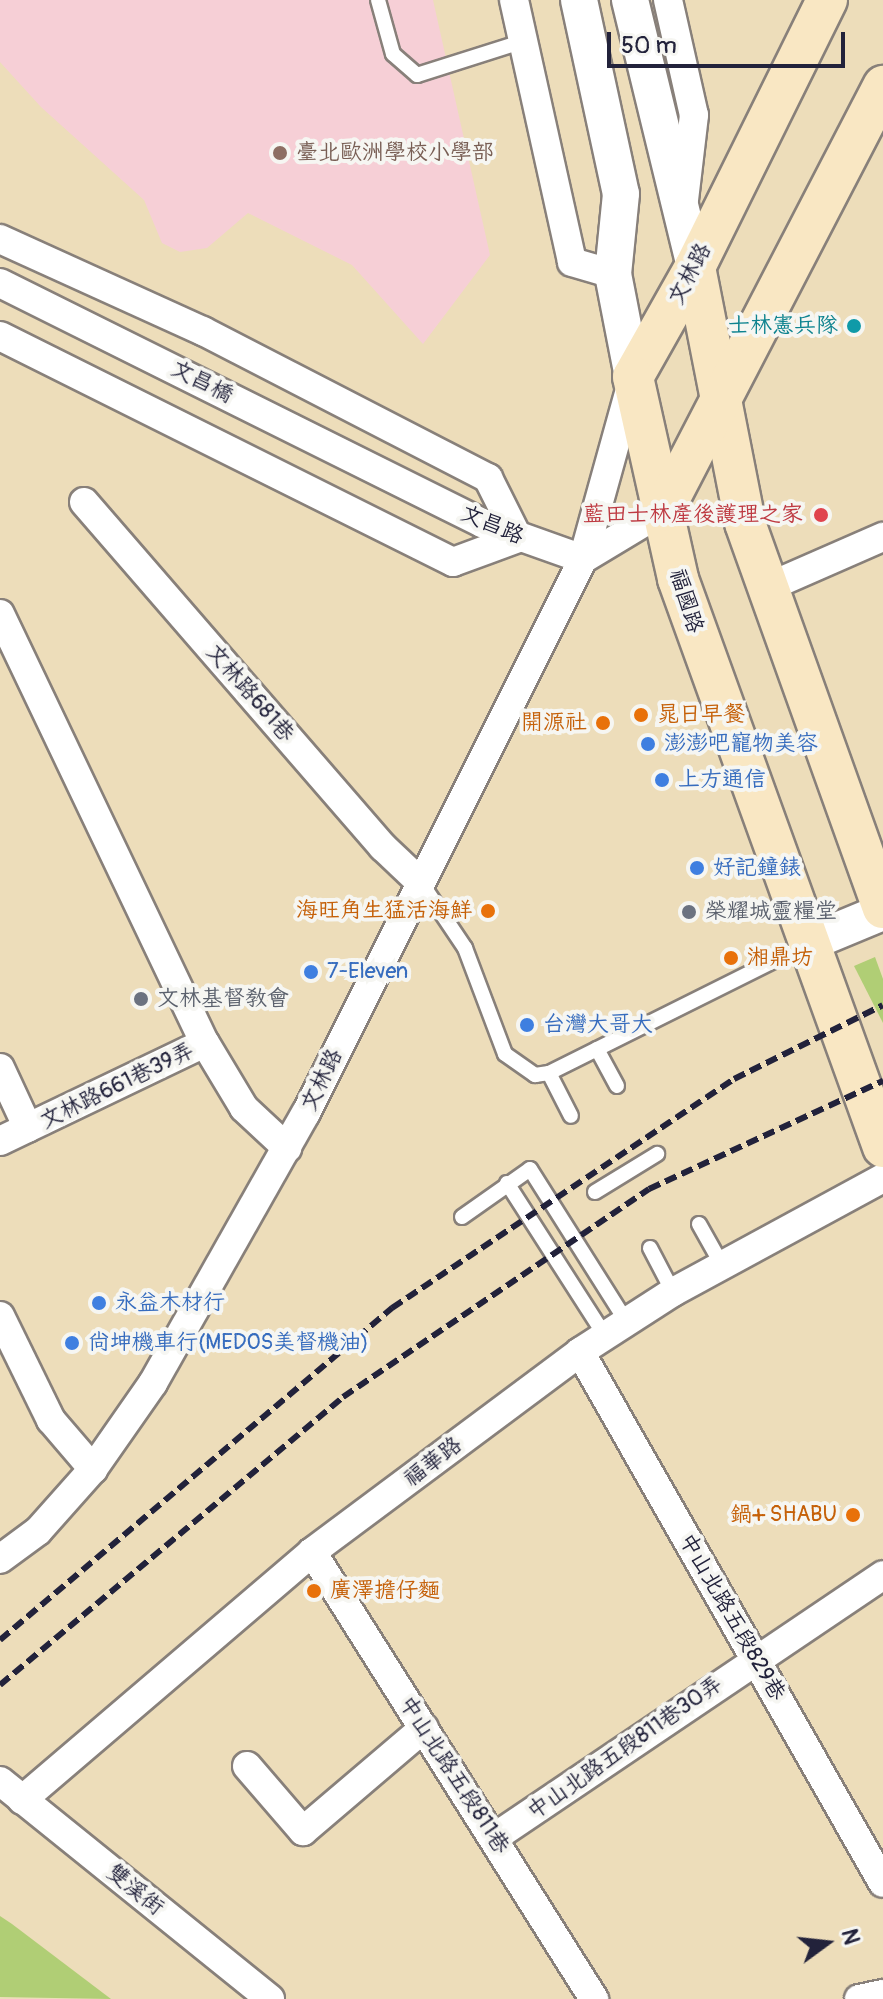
<!DOCTYPE html>
<html>
<head>
<meta charset="utf-8">
<style>
	body { margin:0 }
	#map { position:relative; width:883px; height:1999px; overflow:hidden; background:#edddba; font-family:Pangolin,"LXGW WenKai TC",sans-serif }
	div>[style] { position:absolute }
	[style*='--x'] { left:calc(var(--x)*1px); top:calc(var(--y)*1px); width:calc(var(--w)*1px); rotate:calc(var(--a)*1deg) }
	.built>* { inset:0; background:#f6cfd6 }
	.green>* { inset:0; background:#b0ce75 }
	.roads { filter:drop-shadow(2px 0 #88807a) drop-shadow(-2px 0 #88807a) drop-shadow(0 2px #88807a) drop-shadow(0 -2px #88807a) }
	.service>* { height:14px; margin:-7px; padding:0 7px; transform-origin:7px; border-radius:7px; background:#fff }
	.minor>* { height:28px; margin:-14px; padding:0 14px; transform-origin:14px; border-radius:14px; background:#fff }
	.tertiary>* { height:36px; margin:-18px; padding:0 18px; transform-origin:18px; border-radius:18px; background:#fff }
	.secondary>* { height:40px; margin:-20px; padding:0 20px; transform-origin:20px; border-radius:20px; background:#f9e7c3 }
	.rail>* { height:6px; margin-top:-3px; transform-origin:0; background:repeating-linear-gradient(90deg,#22223b 0 12px,transparent 0 18px) }
	.dots>* { width:22px; height:22px; translate:-50% -50%; box-sizing:border-box; border:4px solid #f6f6f2; border-radius:50% }
	span { translate:-50% -50%; white-space:nowrap; text-align:center; line-height:1.15; -webkit-text-stroke:8px #f6f6f2; paint-order:stroke }
	.education-label { font-size:22px; color:#785e54 }
	.left { translate:0 -50%; text-align:left }
	.street-label { font-size:22px; color:#22223b }
	.culture-label { font-size:22px; color:#0d838f }
	.right { translate:-100% -50%; text-align:right }
	.health-label { font-size:22px; color:#be3a42 }
	.food-label { font-size:22px; color:#c56008 }
	.shop-label { font-size:22px; color:#366cbe }
	.worship-label { font-size:22px; color:#5b616d }
	.north { position:absolute; left:787px; top:1903px; width:80px; height:80px; -webkit-text-stroke:6px #f6f6f2; paint-order:stroke; rotate:75deg; font-size:22px; font-weight:700; line-height:32px; text-align:center; color:#22223b }
	.north::after { content:''; display:block; margin:auto; width:28px; height:36px; background:#22223b; clip-path:polygon(50% 0,100% 100%,50% 72%,0 100%) }
	.scale { position:absolute; left:607px; top:32px; width:238px; height:36px; box-sizing:border-box; border:4px solid #22223b; border-top:0; padding-left:10px; font-size:24px; line-height:28px; white-space:nowrap; color:#22223b; -webkit-text-stroke:6px #f6f6f2; paint-order:stroke }
</style>
</head>
<body>
<div id="map">
	<div class="built">
		<div style="clip-path:polygon(0 0,433px 0,490px 255px,423px 344px,352px 265px,248px 213px,207px 248px,180px 252px,162px 243px,144px 200px,41px 107px,0 62px)"></div>
	</div>
	<div class="green">
		<div style="clip-path:polygon(875px 957px,883px 979px,883px 1023px,854px 966px)"></div>
		<div style="clip-path:polygon(0 1916px,12px 1924px,111px 1999px,0 1997px)"></div>
	</div>
	<div class="roads">
		<div class="service">
			<div style="--x:378;--y:0;--w:56;--a:74.5"></div>
			<div style="--x:393;--y:54;--w:32;--a:41"></div>
			<div style="--x:417;--y:75;--w:112;--a:-17.6"></div>
			<div style="--x:420;--y:881;--w:81;--a:56.1"></div>
			<div style="--x:465;--y:948;--w:113;--a:69.3"></div>
			<div style="--x:505;--y:1054;--w:37;--a:35"></div>
			<div style="--x:535;--y:1075;--w:14;--a:-8"></div>
			<div style="--x:549;--y:1073;--w:289;--a:-26.5"></div>
			<div style="--x:597;--y:1049;--w:42;--a:61.6"></div>
			<div style="--x:549;--y:1073;--w:48;--a:62.9"></div>
			<div style="--x:507;--y:1183;--w:183;--a:57.3"></div>
			<div style="--x:595;--y:1192;--w:73;--a:-31.5"></div>
			<div style="--x:462;--y:1217;--w:83;--a:-35.2"></div>
			<div style="--x:530;--y:1169;--w:183;--a:57.7"></div>
			<div style="--x:699;--y:1224;--w:47;--a:60.7"></div>
			<div style="--x:650;--y:1248;--w:50;--a:62.4"></div>
		</div>
		<div class="minor">
			<div style="--x:514;--y:0;--w:268;--a:77.5"></div>
			<div style="--x:572;--y:262;--w:43;--a:16.3"></div>
			<div style="--x:668;--y:0;--w:118;--a:77.3"></div>
			<div style="--x:694;--y:115;--w:86;--a:96.7"></div>
			<div style="--x:0;--y:239;--w:223;--a:24.4"></div>
			<div style="--x:203;--y:331;--w:321;--a:27.3"></div>
			<div style="--x:488;--y:478;--w:67;--a:63.4"></div>
			<div style="--x:518;--y:538;--w:69;--a:159.7"></div>
			<div style="--x:453;--y:562;--w:506;--a:-153.49"></div>
			<div style="--x:0;--y:283;--w:538;--a:26.47"></div>
			<div style="--x:482;--y:523;--w:107;--a:19.6"></div>
			<div style="--x:84;--y:502;--w:457;--a:49.1"></div>
			<div style="--x:383;--y:847;--w:50;--a:43.4"></div>
			<div style="--x:583;--y:559;--w:93;--a:-31"></div>
			<div style="--x:766;--y:588;--w:128;--a:-23.6"></div>
			<div style="--x:0;--y:614;--w:475;--a:64.5"></div>
			<div style="--x:205;--y:1043;--w:76;--a:59"></div>
			<div style="--x:244;--y:1108;--w:59;--a:42.9"></div>
			<div style="--x:0;--y:1068;--w:66;--a:65"></div>
			<div style="--x:0;--y:1141;--w:227;--a:-25.6"></div>
			<div style="--x:0;--y:1316;--w:116;--a:63.9"></div>
			<div style="--x:51;--y:1420;--w:65;--a:49.4"></div>
			<div style="--x:580;--y:1352;--w:611;--a:60.29"></div>
			<div style="--x:312;--y:1552;--w:529;--a:57.75"></div>
			<div style="--x:0;--y:1559;--w:47;--a:-36.4"></div>
			<div style="--x:38;--y:1531;--w:83;--a:-48.4"></div>
			<div style="--x:93;--y:1469;--w:105;--a:-55.1"></div>
			<div style="--x:153;--y:1383;--w:310;--a:-60.5"></div>
			<div style="--x:306;--y:1113;--w:619;--a:-63.43"></div>
			<div style="--x:583;--y:559;--w:184;--a:-74.5"></div>
			<div style="--x:247;--y:1766;--w:86;--a:49.3"></div>
			<div style="--x:303;--y:1831;--w:159;--a:-40.4"></div>
			<div style="--x:0;--y:1781;--w:347;--a:38.9"></div>
			<div style="--x:22;--y:1800;--w:382;--a:-40.5"></div>
			<div style="--x:312;--y:1552;--w:334;--a:-36.7"></div>
			<div style="--x:580;--y:1352;--w:111;--a:-32.8"></div>
			<div style="--x:673;--y:1292;--w:239;--a:-28.5"></div>
			<div style="--x:495;--y:1837;--w:468;--a:-34"></div>
			<div style="--x:859;--y:1999;--w:25;--a:-12"></div>
		</div>
		<div class="tertiary">
			<div style="--x:579;--y:0;--w:198;--a:77.8"></div>
			<div style="--x:621;--y:194;--w:80;--a:95.7"></div>
			<div style="--x:613;--y:274;--w:105;--a:79"></div>
			<div style="--x:630;--y:0;--w:275;--a:76.3"></div>
			<div style="--x:808;--y:943;--w:81;--a:-22.5"></div>
		</div>
		<div class="secondary">
			<div style="--x:827;--y:0;--w:298;--a:116.3"></div>
			<div style="--x:695;--y:267;--w:126;--a:119.4"></div>
			<div style="--x:633;--y:377;--w:207;--a:77.4"></div>
			<div style="--x:678;--y:579;--w:604;--a:70.15"></div>
			<div style="--x:695;--y:267;--w:261;--a:78.9"></div>
			<div style="--x:745;--y:523;--w:409;--a:70.3"></div>
			<div style="--x:663;--y:511;--w:479;--a:-62.6"></div>
		</div>
	</div>
	<div class="rail">
		<div style="--x:0;--y:1640;--w:514;--a:-40.26"></div>
		<div style="--x:392;--y:1308;--w:412;--a:-33.8"></div>
		<div style="--x:734;--y:1079;--w:166;--a:-26.4"></div>
		<div style="--x:0;--y:1685;--w:448;--a:-40"></div>
		<div style="--x:343;--y:1397;--w:370;--a:-34.2"></div>
		<div style="--x:649;--y:1189;--w:258;--a:-24.8"></div>
	</div>
	<div class="dots">
		<div style="left:280px;top:153px;background:#8d6e63"></div>
		<div style="left:854px;top:326px;background:#0f9aa8"></div>
		<div style="left:821px;top:515px;background:#e0444e"></div>
		<div style="left:641px;top:715px;background:#e8710a"></div>
		<div style="left:603px;top:723px;background:#e8710a"></div>
		<div style="left:648px;top:744px;background:#3f7fe0"></div>
		<div style="left:662px;top:780px;background:#3f7fe0"></div>
		<div style="left:697px;top:868px;background:#3f7fe0"></div>
		<div style="left:488px;top:911px;background:#e8710a"></div>
		<div style="left:689px;top:912px;background:#6b7280"></div>
		<div style="left:731px;top:958px;background:#e8710a"></div>
		<div style="left:311px;top:972px;background:#3f7fe0"></div>
		<div style="left:141px;top:999px;background:#6b7280"></div>
		<div style="left:527px;top:1025px;background:#3f7fe0"></div>
		<div style="left:99px;top:1303px;background:#3f7fe0"></div>
		<div style="left:72px;top:1343px;background:#3f7fe0"></div>
		<div style="left:853px;top:1515px;background:#e8710a"></div>
		<div style="left:314px;top:1591px;background:#e8710a"></div>
	</div>
	<div class="education-label">
		<span class="left" style="left:296px;top:153px">臺北歐洲學校小學部</span>
	</div>
	<div class="street-label">
		<span style="left:690px;top:274px;rotate:-62deg">文林路</span>
		<span style="left:202px;top:382px;rotate:27deg">文昌橋</span>
		<span style="left:492px;top:525px;rotate:23deg">文昌路</span>
		<span style="left:686px;top:601px;rotate:73deg">福國路</span>
		<span style="left:250px;top:693px;rotate:49deg">文林路681巷</span>
		<span style="left:322px;top:1080px;rotate:-64deg">文林路</span>
		<span style="left:117px;top:1086px;rotate:-26deg">文林路661巷39弄</span>
		<span style="left:433px;top:1462px;rotate:-37deg">福華路</span>
		<span style="left:732px;top:1617px;rotate:60deg">中山北路五段829巷</span>
		<span style="left:625px;top:1748px;rotate:-35deg">中山北路五段811巷30弄</span>
		<span style="left:454px;top:1775px;rotate:57deg">中山北路五段811巷</span>
		<span style="left:135px;top:1890px;rotate:39deg">雙溪街</span>
	</div>
	<div class="culture-label">
		<span class="right" style="left:838px;top:326px">士林憲兵隊</span>
	</div>
	<div class="health-label">
		<span class="right" style="left:803px;top:515px">藍田士林產後護理之家</span>
	</div>
	<div class="food-label">
		<span class="left" style="left:657px;top:715px">晁日早餐</span>
		<span class="right" style="left:587px;top:723px">開源社</span>
		<span class="right" style="left:472px;top:911px">海旺角生猛活海鮮</span>
		<span class="left" style="left:747px;top:958px">湘鼎坊</span>
		<span class="right" style="left:837px;top:1515px">鍋+ SHABU</span>
		<span class="left" style="left:330px;top:1591px">廣澤擔仔麵</span>
	</div>
	<div class="shop-label">
		<span class="left" style="left:664px;top:744px">澎澎吧寵物美容</span>
		<span class="left" style="left:678px;top:780px">上方通信</span>
		<span class="left" style="left:713px;top:868px">好記鐘錶</span>
		<span class="left" style="left:327px;top:972px">7-Eleven</span>
		<span class="left" style="left:543px;top:1025px">台灣大哥大</span>
		<span class="left" style="left:115px;top:1303px">永益木材行</span>
		<span class="left" style="left:88px;top:1343px">尚坤機車行(MEDOS美督機油)</span>
	</div>
	<div class="worship-label">
		<span class="left" style="left:705px;top:912px">榮耀城靈糧堂</span>
		<span class="left" style="left:157px;top:999px">文林基督教會</span>
	</div>
	<div class="north">N</div>
	<div class="scale">50 m</div>
</div>
</body>
</html>
